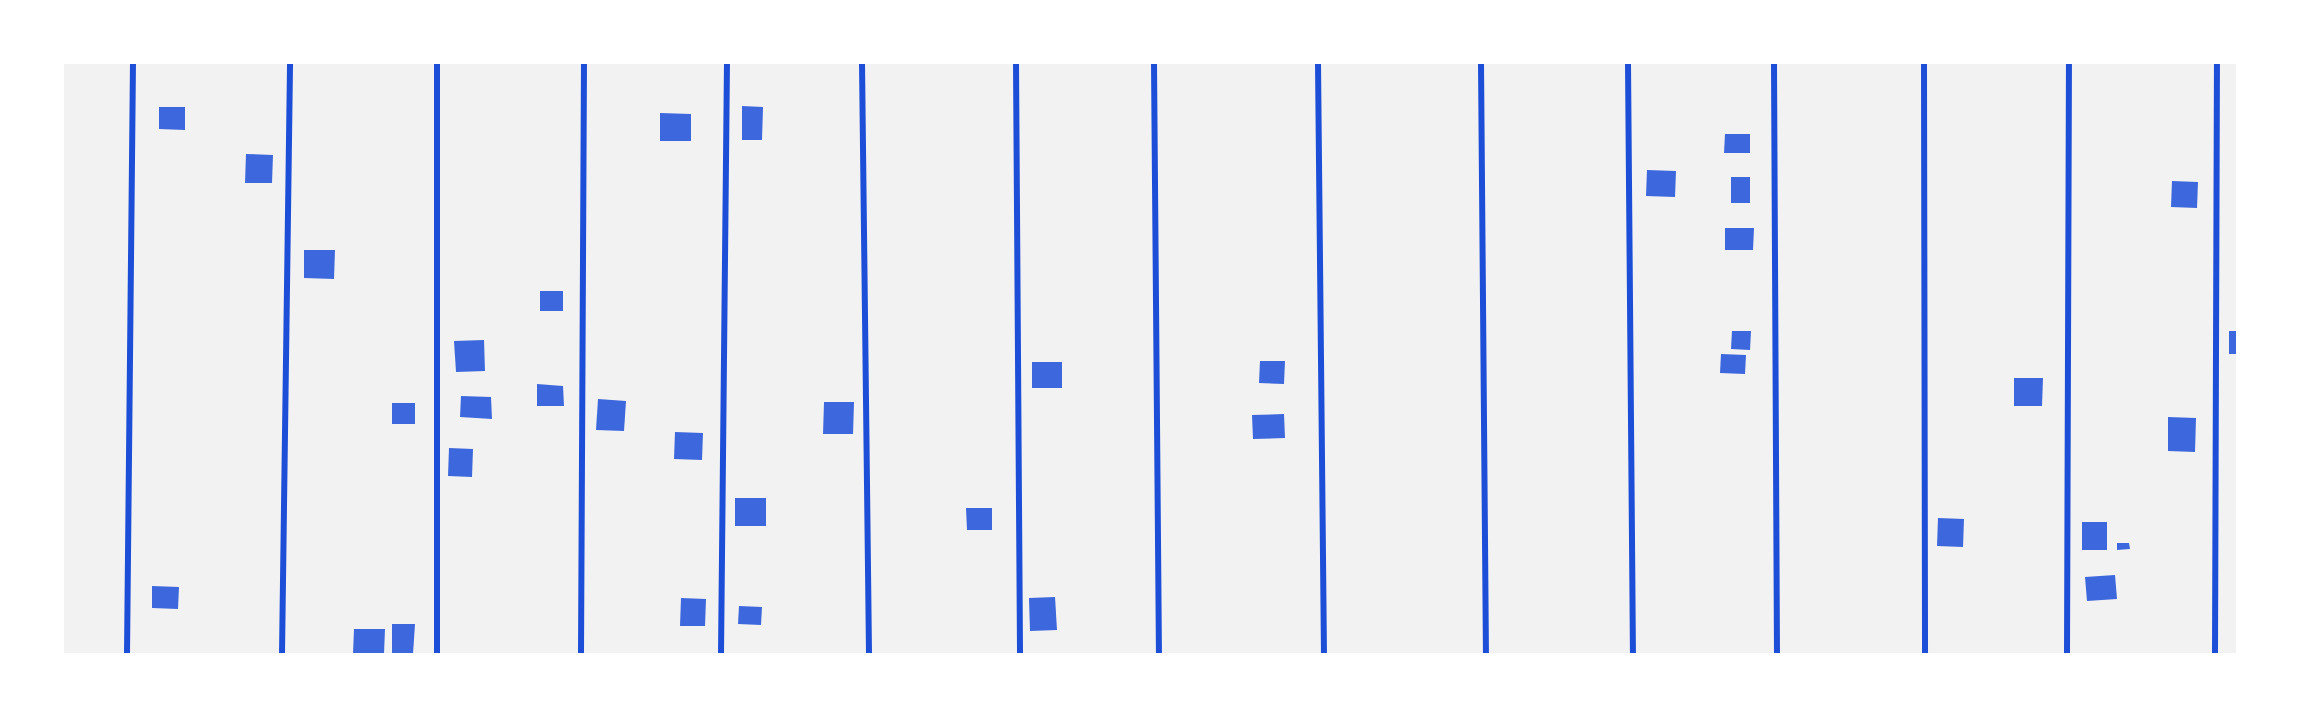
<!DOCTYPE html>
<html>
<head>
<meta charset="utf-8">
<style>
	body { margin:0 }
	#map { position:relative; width:2300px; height:717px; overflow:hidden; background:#f2f2f2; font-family:"Source Serif 4",serif }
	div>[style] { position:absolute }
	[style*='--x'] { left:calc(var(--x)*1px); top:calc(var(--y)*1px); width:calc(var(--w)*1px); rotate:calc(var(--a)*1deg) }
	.building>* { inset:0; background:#3d67dc }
	.minor>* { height:6px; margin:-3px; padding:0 3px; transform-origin:3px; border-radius:3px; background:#1d4ed8 }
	span { translate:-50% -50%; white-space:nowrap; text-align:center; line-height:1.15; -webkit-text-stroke:4.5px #fff; paint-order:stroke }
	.frame { position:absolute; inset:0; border:64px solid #fff; pointer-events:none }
</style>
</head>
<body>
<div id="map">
	<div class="building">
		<div style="clip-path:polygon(742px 106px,763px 107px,762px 140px,742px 140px)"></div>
		<div style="clip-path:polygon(159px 107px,185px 107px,185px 130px,159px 129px)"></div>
		<div style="clip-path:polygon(660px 113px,691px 114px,691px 141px,660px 141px)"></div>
		<div style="clip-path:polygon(1725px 134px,1750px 134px,1750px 153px,1724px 153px)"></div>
		<div style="clip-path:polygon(246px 154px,273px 155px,272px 183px,245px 183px)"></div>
		<div style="clip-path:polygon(1647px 170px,1676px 171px,1675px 197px,1646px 196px)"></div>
		<div style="clip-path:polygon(1731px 177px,1750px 177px,1750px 203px,1731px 203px)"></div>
		<div style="clip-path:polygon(2172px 181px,2198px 182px,2197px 208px,2171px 207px)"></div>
		<div style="clip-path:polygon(1725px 228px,1754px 228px,1753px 250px,1725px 250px)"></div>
		<div style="clip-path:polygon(304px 250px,335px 250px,334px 279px,304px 278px)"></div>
		<div style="clip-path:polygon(540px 291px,563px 291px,563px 311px,540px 311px)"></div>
		<div style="clip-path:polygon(1732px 331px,1751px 331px,1750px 350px,1731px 349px)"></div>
		<div style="clip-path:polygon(2229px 331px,2237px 331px,2237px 354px,2229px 354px)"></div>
		<div style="clip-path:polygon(484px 340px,485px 371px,456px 372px,454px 341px)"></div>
		<div style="clip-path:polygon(1721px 354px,1746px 355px,1745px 374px,1720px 373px)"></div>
		<div style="clip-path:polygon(1260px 361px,1285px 361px,1284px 384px,1259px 383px)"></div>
		<div style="clip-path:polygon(1032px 362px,1062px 362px,1062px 388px,1032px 388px)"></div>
		<div style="clip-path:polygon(2014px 378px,2043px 378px,2042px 406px,2014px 406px)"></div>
		<div style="clip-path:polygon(537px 384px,563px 386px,564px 406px,537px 406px)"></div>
		<div style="clip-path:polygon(461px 396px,491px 397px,492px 419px,460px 417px)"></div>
		<div style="clip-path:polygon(598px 399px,626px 401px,624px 431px,596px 430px)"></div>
		<div style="clip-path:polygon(824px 402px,854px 402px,853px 434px,823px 434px)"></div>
		<div style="clip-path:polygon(392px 403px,415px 403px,415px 424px,392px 424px)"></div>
		<div style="clip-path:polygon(1284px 414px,1285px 438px,1253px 439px,1252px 415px)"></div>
		<div style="clip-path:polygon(2168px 417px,2196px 418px,2195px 452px,2168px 451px)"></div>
		<div style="clip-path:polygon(675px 432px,703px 433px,702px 460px,674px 459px)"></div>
		<div style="clip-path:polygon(449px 448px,473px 449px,472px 477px,448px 476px)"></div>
		<div style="clip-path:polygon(735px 498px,766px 498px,766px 526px,735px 526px)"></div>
		<div style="clip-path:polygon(966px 508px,992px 508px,992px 530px,967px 530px)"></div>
		<div style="clip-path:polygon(1938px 518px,1964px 519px,1963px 547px,1937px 546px)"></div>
		<div style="clip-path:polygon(2082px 522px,2107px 522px,2107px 550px,2082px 550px)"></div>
		<div style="clip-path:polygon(2117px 543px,2129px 543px,2130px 549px,2117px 550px)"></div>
		<div style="clip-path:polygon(2115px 575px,2117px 599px,2087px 601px,2085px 577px)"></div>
		<div style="clip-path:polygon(152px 586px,179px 587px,178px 609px,152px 608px)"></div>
		<div style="clip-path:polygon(1055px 597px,1057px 630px,1030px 631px,1029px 598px)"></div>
		<div style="clip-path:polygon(681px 598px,706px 599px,705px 626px,680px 626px)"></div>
		<div style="clip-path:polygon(739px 606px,762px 607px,761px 625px,738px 624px)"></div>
		<div style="clip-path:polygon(392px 624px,415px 624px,413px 654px,392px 654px)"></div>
		<div style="clip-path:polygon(354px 629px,385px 629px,384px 654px,353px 654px)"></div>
	</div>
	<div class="minor">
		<div style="--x:437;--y:63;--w:591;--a:90"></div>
		<div style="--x:862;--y:63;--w:591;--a:89.32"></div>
		<div style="--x:1016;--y:63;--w:591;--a:89.61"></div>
		<div style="--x:1154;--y:63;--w:591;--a:89.52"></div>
		<div style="--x:1318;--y:63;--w:591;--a:89.42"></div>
		<div style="--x:1481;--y:63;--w:591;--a:89.52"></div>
		<div style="--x:1628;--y:63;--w:591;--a:89.52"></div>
		<div style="--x:1774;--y:63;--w:591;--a:89.71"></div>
		<div style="--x:1924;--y:63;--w:591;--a:89.9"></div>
		<div style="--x:127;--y:654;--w:591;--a:-89.42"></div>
		<div style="--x:282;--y:654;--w:591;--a:-89.22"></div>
		<div style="--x:581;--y:654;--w:591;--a:-89.71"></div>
		<div style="--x:721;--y:654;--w:591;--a:-89.42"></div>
		<div style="--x:2067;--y:654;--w:591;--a:-89.81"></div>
		<div style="--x:2215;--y:654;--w:591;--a:-89.81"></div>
	</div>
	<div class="frame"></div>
</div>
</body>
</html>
